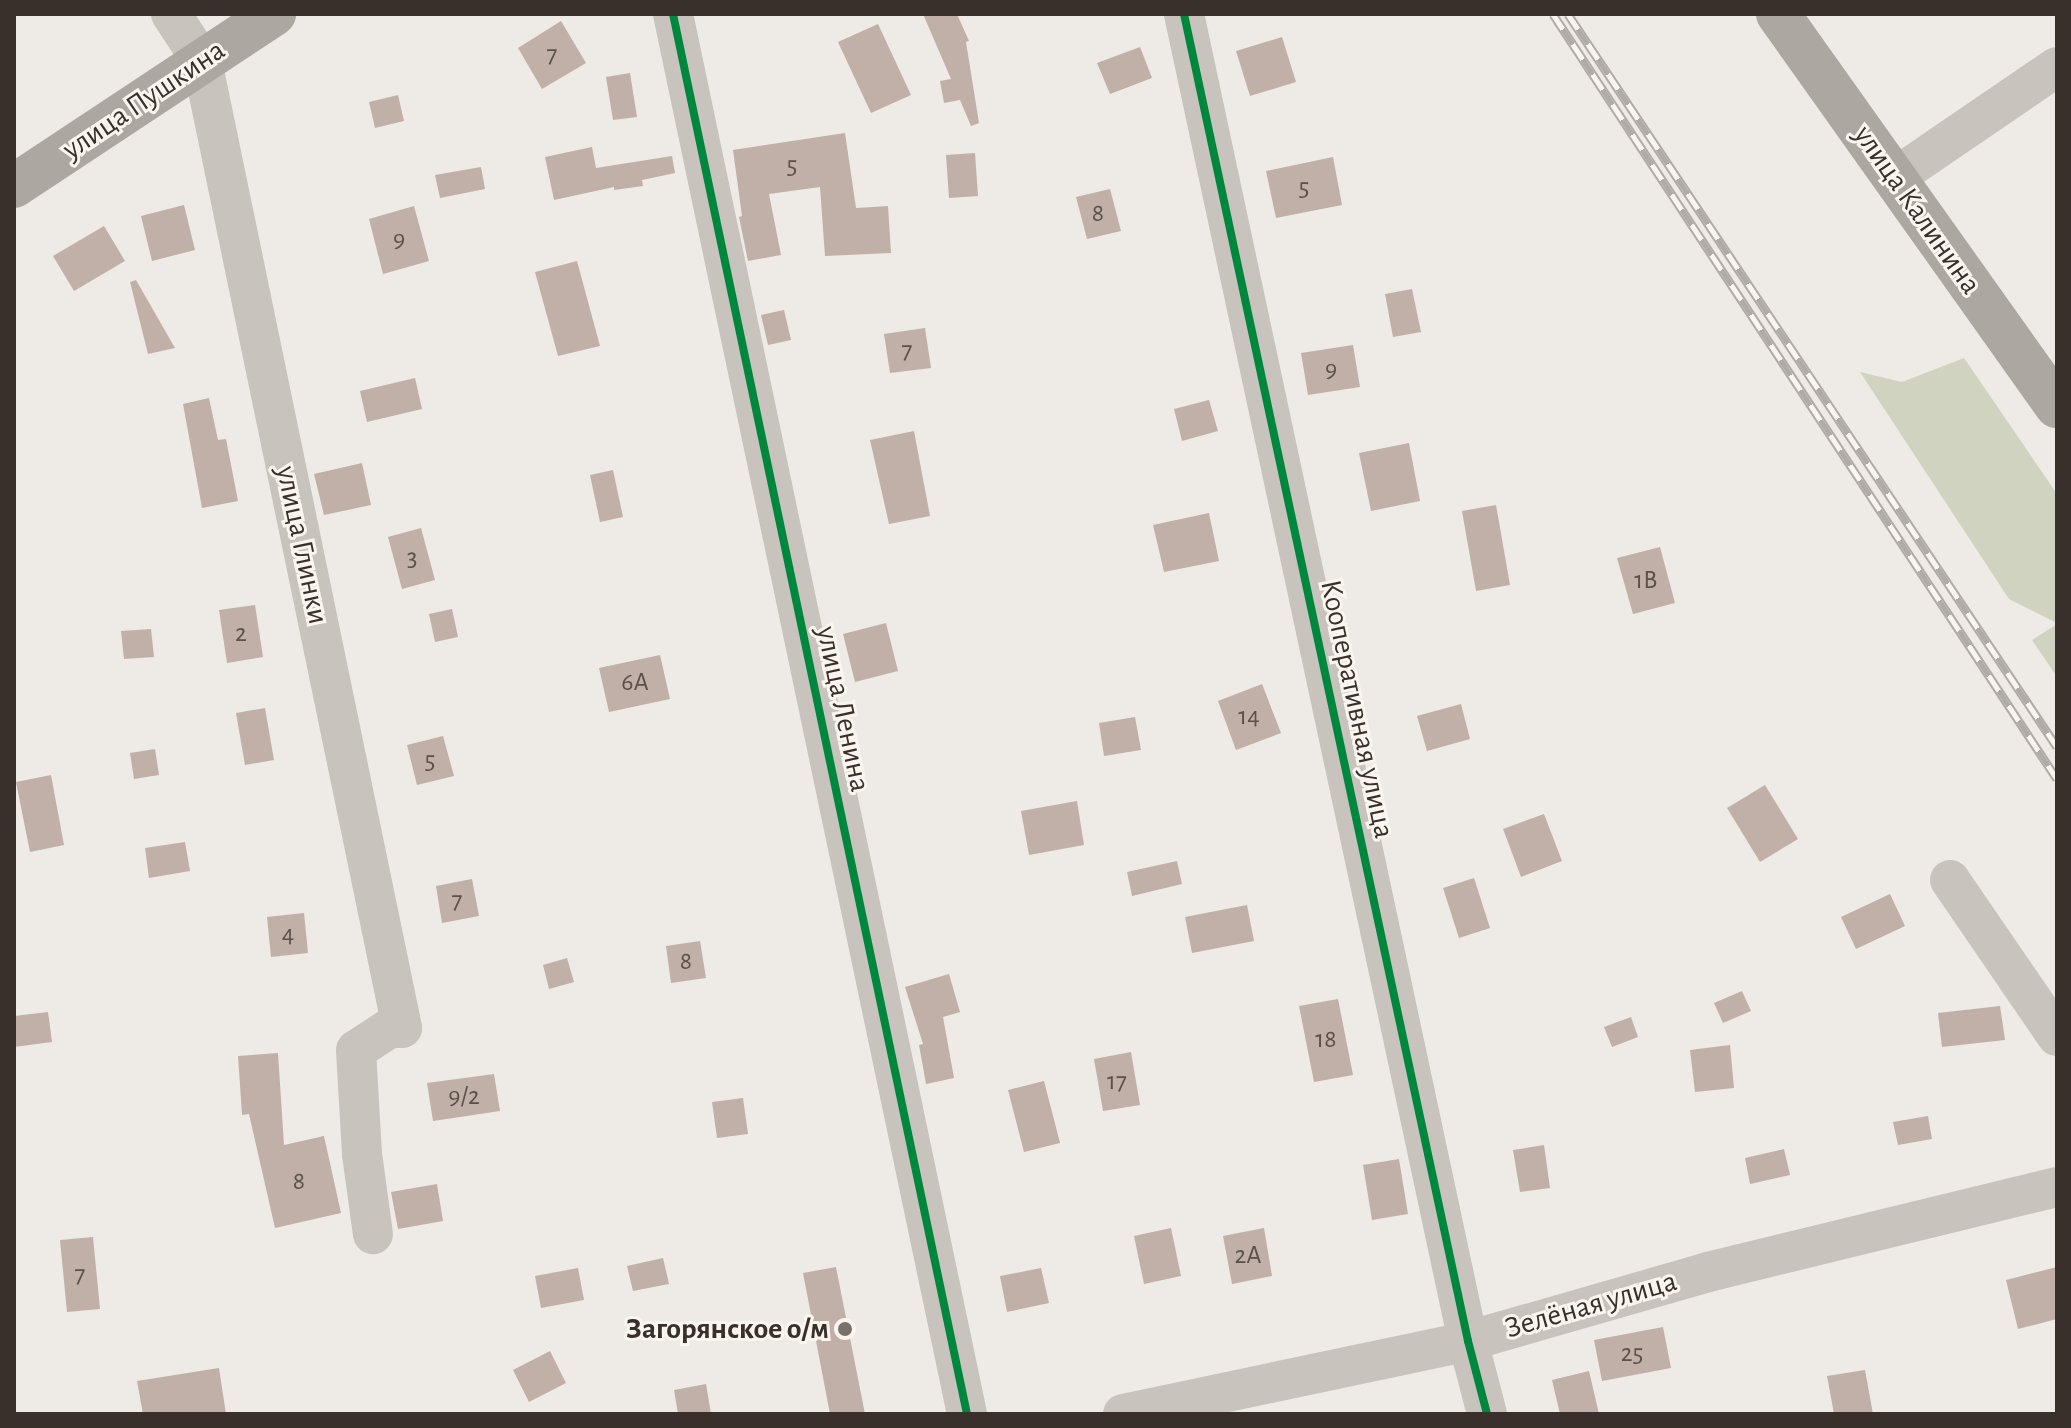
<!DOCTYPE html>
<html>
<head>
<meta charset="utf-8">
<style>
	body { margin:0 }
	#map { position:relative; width:2071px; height:1428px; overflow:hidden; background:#eeeae5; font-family:"Alegreya Sans",sans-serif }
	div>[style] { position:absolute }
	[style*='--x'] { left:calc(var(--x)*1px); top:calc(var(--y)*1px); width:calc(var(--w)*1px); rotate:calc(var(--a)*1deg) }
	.green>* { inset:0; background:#cfd3c0 }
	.building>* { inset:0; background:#c1b0a8 }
	.minor>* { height:40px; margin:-20px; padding:0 20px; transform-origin:20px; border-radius:20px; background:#c8c3bd }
	.major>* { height:44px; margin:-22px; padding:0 22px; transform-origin:22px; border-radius:22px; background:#ada7a2 }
	.rail>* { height:9px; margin-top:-4.5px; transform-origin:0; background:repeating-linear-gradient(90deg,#faf5ee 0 18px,#b0aba7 0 36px); box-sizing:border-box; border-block:2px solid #b0aba7 }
	.cycleway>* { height:8px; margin:-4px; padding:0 4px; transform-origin:4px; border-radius:4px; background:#00873e }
	.dots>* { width:22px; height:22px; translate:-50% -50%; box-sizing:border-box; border:4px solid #faf5ee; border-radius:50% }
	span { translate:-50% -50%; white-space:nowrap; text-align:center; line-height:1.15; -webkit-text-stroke:6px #faf5ee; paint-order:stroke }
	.number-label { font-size:26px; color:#5b504a }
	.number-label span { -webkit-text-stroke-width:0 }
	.street-label { font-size:30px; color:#39302b }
	.poi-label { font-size:30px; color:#39302b; font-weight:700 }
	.right { translate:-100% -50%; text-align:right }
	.frame { position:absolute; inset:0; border:16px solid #39302b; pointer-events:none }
</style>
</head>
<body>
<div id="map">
	<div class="green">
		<div style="clip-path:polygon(1964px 358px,2057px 494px,2057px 623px,2009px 599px,1860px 372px,1902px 382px)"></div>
		<div style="clip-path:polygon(2057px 624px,2057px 677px,2032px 640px)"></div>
	</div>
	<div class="building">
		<div style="clip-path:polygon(923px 14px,957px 14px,969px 41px,966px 42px,979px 123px,971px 126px,960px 100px,944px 103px,940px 81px,951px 79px)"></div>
		<div style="clip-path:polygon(561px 21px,586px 63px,542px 89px,518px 48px)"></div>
		<div style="clip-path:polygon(878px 24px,911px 95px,871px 113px,838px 42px)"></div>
		<div style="clip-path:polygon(1282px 37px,1296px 82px,1250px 96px,1236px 51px)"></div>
		<div style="clip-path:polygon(1140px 47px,1152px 78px,1110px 94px,1097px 63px)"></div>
		<div style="clip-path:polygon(630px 73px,637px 117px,613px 120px,606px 77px)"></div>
		<div style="clip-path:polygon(398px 95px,404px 121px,375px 128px,369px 102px)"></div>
		<div style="clip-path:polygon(845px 133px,856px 208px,888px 206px,891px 253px,825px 256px,820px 187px,769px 194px,781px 255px,748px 261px,739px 217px,742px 216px,733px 150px)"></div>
		<div style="clip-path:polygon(592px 147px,596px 168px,672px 156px,675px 173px,642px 180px,643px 186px,614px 190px,614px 187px,554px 200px,545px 157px)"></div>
		<div style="clip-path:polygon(975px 153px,978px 196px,949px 198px,946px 155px)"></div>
		<div style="clip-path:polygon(1333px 157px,1342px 205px,1276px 218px,1266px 171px)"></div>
		<div style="clip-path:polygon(481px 167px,485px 189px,440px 198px,435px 175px)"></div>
		<div style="clip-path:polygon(1110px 189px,1121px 231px,1087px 239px,1076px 197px)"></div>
		<div style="clip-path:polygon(184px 205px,195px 250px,152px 261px,141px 216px)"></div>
		<div style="clip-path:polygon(414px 206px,429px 261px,383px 274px,369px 219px)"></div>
		<div style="clip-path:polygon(104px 226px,125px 261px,74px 291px,53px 256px)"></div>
		<div style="clip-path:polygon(577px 261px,600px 346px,558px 356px,535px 272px)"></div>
		<div style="clip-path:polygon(136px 280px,175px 348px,148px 354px,130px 282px)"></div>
		<div style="clip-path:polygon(1412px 289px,1421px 332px,1393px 337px,1385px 294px)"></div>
		<div style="clip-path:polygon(784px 310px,791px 340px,768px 345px,761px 315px)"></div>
		<div style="clip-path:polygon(925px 328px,931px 368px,890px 373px,884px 334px)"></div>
		<div style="clip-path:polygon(1353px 345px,1360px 387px,1308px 395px,1301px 353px)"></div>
		<div style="clip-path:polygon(415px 378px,422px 409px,367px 422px,360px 391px)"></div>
		<div style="clip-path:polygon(209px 398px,218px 440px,226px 439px,238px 501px,202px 508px,183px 404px)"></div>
		<div style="clip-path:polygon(1209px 400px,1218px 431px,1182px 441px,1174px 409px)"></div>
		<div style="clip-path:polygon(914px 431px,930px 516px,889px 524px,870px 440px)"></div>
		<div style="clip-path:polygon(1409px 443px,1420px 501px,1371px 511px,1359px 453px)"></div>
		<div style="clip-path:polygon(362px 463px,371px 505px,324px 515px,314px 474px)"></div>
		<div style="clip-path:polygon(613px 470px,623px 517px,600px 522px,590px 475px)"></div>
		<div style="clip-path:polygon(1496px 505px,1510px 585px,1476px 591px,1462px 511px)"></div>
		<div style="clip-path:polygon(1209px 513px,1219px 561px,1164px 572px,1153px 525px)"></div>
		<div style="clip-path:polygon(421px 528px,435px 580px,402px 589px,388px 537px)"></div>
		<div style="clip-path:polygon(1660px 547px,1675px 603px,1633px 614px,1617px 558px)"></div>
		<div style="clip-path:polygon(255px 605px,263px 657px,227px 663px,219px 610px)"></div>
		<div style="clip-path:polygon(452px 609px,458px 637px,435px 642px,429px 614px)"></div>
		<div style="clip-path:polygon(886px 623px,898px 671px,855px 682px,843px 634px)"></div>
		<div style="clip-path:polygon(151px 629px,154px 657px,124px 659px,121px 631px)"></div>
		<div style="clip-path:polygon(660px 655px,670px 699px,609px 712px,599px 668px)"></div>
		<div style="clip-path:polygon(1262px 684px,1281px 733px,1236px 750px,1218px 701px)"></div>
		<div style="clip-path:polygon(1461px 704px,1470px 739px,1427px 751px,1417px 716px)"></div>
		<div style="clip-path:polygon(265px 708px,274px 760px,245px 765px,236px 713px)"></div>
		<div style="clip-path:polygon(1135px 717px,1141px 750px,1104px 756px,1099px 723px)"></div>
		<div style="clip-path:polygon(443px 736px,454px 776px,417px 785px,407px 745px)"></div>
		<div style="clip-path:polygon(155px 749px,159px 775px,134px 779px,130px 753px)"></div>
		<div style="clip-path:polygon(51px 775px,64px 845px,30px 852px,16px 782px)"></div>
		<div style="clip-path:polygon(1765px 785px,1798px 839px,1760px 862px,1727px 808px)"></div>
		<div style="clip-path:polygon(1077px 801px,1084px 845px,1029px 855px,1021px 811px)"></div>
		<div style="clip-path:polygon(1544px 814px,1562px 861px,1521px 877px,1503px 829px)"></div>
		<div style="clip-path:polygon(185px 842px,190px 871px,149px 878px,145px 848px)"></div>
		<div style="clip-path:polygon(1177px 861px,1182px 884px,1132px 896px,1127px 872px)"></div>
		<div style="clip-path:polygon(1474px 878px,1490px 928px,1459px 938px,1443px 888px)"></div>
		<div style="clip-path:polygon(472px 879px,479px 916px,442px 923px,436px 886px)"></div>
		<div style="clip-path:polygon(1890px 894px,1905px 926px,1856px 949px,1841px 917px)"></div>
		<div style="clip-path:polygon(1247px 905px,1254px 941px,1192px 953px,1185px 917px)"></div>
		<div style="clip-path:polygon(304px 913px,308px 953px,271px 957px,267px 917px)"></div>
		<div style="clip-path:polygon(700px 941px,706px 978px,671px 983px,666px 946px)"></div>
		<div style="clip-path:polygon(567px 958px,574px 982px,549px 989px,543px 965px)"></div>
		<div style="clip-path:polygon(949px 974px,960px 1012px,943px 1017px,954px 1078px,926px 1084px,919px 1045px,923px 1044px,905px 987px)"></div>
		<div style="clip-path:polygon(1742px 991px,1751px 1011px,1723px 1023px,1714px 1003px)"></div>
		<div style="clip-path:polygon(1338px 999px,1353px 1075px,1314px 1082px,1299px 1006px)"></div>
		<div style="clip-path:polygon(2000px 1006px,2005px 1040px,1942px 1047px,1938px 1013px)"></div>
		<div style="clip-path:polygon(48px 1012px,52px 1042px,14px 1047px,14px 1016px)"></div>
		<div style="clip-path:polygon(1631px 1017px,1638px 1037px,1612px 1047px,1604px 1027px)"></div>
		<div style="clip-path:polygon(1730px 1045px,1734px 1088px,1695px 1092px,1690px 1050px)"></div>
		<div style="clip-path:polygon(1131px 1052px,1140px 1105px,1103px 1111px,1094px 1059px)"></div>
		<div style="clip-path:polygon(278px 1053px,284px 1145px,324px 1136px,341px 1213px,275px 1228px,249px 1114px,242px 1115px,238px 1056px)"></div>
		<div style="clip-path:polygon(494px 1074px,500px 1111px,433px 1121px,427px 1083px)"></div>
		<div style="clip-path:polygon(1044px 1081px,1060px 1143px,1024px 1152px,1008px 1090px)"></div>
		<div style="clip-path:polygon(743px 1098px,748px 1134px,717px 1138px,712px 1102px)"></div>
		<div style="clip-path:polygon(1928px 1116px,1932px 1139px,1898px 1145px,1893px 1122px)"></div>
		<div style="clip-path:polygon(1544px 1145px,1550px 1188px,1520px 1192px,1513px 1150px)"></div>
		<div style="clip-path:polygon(1784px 1149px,1790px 1175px,1750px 1184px,1745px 1158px)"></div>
		<div style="clip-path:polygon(1399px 1159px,1408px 1214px,1372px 1220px,1363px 1165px)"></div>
		<div style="clip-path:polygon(437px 1184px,443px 1221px,398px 1229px,391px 1192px)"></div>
		<div style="clip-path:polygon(1171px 1228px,1181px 1276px,1144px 1284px,1134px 1236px)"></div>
		<div style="clip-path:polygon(1264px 1228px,1272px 1276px,1232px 1284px,1223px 1236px)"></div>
		<div style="clip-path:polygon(93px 1237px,100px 1309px,67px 1312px,60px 1240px)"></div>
		<div style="clip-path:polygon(663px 1258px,669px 1284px,633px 1291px,627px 1266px)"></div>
		<div style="clip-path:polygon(836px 1267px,865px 1414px,830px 1414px,803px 1273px)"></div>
		<div style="clip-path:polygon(2057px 1267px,2057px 1319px,2018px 1329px,2006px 1280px)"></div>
		<div style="clip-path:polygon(578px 1268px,584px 1300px,541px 1308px,535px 1276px)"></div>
		<div style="clip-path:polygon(1041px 1268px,1049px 1303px,1007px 1312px,1000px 1276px)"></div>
		<div style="clip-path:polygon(1663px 1327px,1671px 1368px,1602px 1381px,1594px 1340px)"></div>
		<div style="clip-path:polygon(550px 1351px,566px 1383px,529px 1402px,513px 1370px)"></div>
		<div style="clip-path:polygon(219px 1368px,226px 1414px,143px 1414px,137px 1381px)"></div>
		<div style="clip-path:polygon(1865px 1370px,1873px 1414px,1834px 1414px,1827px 1376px)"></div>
		<div style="clip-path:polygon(1589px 1371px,1599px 1414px,1560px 1414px,1552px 1380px)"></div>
		<div style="clip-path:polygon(706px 1384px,711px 1414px,678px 1414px,674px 1390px)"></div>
	</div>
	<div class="minor">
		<div style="--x:171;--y:14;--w:56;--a:56.6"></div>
		<div style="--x:202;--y:61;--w:987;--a:78.31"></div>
		<div style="--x:402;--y:1028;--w:12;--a:180"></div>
		<div style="--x:390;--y:1028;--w:40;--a:147.1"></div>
		<div style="--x:356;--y:1050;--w:104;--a:86.7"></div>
		<div style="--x:362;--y:1154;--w:81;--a:82.2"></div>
		<div style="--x:673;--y:14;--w:1431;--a:78.14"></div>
		<div style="--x:1184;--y:14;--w:1357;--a:77.92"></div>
		<div style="--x:1468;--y:1341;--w:75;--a:75.4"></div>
		<div style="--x:1894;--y:178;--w:197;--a:-34.3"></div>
		<div style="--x:1950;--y:880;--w:189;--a:55.6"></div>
		<div style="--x:1123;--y:1414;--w:353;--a:-11.9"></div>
		<div style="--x:1468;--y:1341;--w:250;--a:-16"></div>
		<div style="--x:1708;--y:1272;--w:359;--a:-13.7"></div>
	</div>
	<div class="major">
		<div style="--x:1778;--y:14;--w:481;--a:54.6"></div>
		<div style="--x:14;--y:186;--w:312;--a:-33.5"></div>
	</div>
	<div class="rail">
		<div style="--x:1553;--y:14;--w:916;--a:56.62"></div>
		<div style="--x:1568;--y:14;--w:881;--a:56.29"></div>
	</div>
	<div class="cycleway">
		<div style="--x:673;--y:14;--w:1431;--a:78.14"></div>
		<div style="--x:1184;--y:14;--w:1357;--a:77.92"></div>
		<div style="--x:1468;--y:1341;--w:75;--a:75.4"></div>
	</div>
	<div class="dots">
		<div style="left:845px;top:1329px;background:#78716c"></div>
	</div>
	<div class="number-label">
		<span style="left:552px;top:55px">7</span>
		<span style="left:792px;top:166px">5</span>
		<span style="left:1304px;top:188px">5</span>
		<span style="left:1098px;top:214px">8</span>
		<span style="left:399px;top:240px">9</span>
		<span style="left:907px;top:351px">7</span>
		<span style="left:1331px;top:370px">9</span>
		<span style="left:412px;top:559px">3</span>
		<span style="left:1646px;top:581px">1В</span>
		<span style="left:241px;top:634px">2</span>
		<span style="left:635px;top:683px">6А</span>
		<span style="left:1249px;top:717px">14</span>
		<span style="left:430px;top:761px">5</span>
		<span style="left:457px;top:901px">7</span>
		<span style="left:288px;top:935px">4</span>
		<span style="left:686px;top:962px">8</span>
		<span style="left:1326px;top:1040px">18</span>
		<span style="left:1117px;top:1082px">17</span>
		<span style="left:464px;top:1097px">9/2</span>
		<span style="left:299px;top:1182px">8</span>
		<span style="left:1248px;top:1256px">2А</span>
		<span style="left:80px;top:1275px">7</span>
		<span style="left:1632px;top:1354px">25</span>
	</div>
	<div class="street-label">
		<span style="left:144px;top:100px;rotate:-34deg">улица Пушкина</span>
		<span style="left:1917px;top:210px;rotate:55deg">улица Калинина</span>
		<span style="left:302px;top:545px;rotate:78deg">улица Глинки</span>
		<span style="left:843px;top:709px;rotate:78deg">улица Ленина</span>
		<span style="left:1357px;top:709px;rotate:78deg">Кооперативная улица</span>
		<span style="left:1591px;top:1305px;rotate:-16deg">Зелёная улица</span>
	</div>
	<div class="poi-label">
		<span class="right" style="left:829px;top:1329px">Загорянское о/м</span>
	</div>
	<div class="frame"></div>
</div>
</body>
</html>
